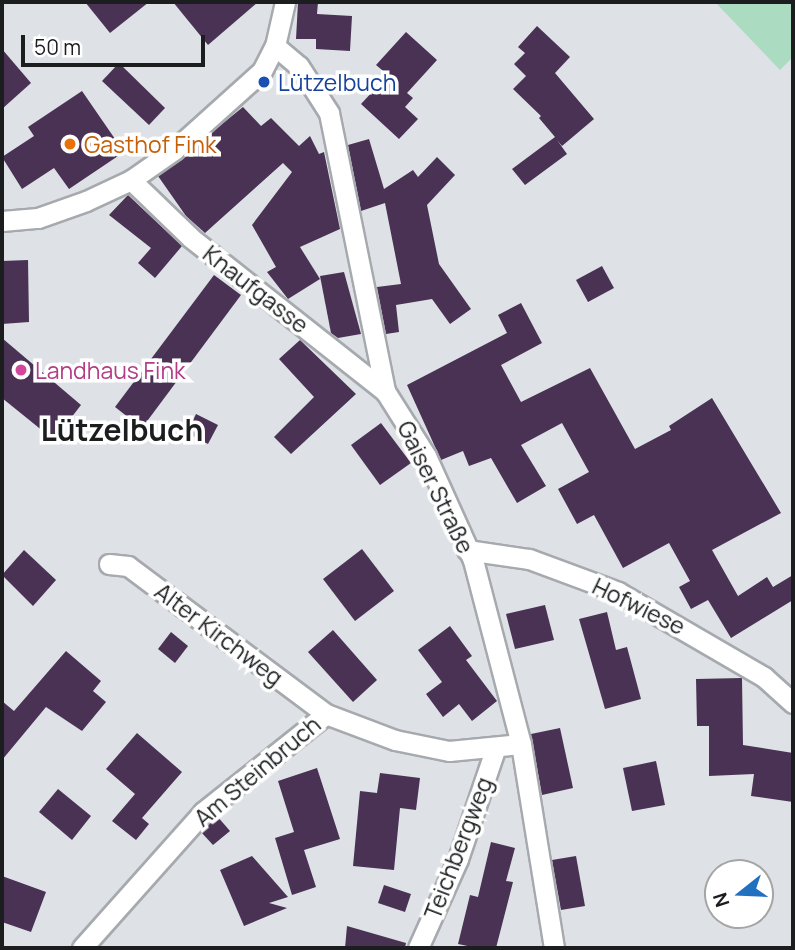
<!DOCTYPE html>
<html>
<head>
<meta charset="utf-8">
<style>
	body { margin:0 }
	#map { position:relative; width:795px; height:950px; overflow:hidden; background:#dee2e6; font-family:Manrope,sans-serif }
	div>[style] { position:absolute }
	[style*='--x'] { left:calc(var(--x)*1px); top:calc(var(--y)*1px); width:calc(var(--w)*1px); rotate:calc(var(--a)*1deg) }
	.green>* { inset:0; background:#abdbc1 }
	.building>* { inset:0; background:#493254 }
	.roads { filter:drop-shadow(2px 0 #a6aaae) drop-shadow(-2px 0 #a6aaae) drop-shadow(0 2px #a6aaae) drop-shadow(0 -2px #a6aaae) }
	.minor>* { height:19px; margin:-9.5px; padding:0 9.5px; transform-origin:9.5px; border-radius:9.5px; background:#fff }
	.dots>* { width:19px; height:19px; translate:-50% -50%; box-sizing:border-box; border:4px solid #fff; border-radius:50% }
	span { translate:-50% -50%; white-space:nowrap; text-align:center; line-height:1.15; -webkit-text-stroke:7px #fff; paint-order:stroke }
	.transit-label { font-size:23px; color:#164399 }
	.left { translate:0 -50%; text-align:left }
	.food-label { font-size:23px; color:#c56008 }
	.street-label { font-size:23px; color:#1b1d1e }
	.hotel-label { font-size:23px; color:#b23c85 }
	.district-label { font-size:30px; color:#1b1d1e; font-weight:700 }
	.frame { position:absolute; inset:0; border:4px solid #1b1d1e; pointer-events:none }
	.north { position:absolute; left:704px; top:859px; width:70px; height:70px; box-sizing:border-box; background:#fff; border:2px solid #a4a5a5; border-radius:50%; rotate:252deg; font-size:19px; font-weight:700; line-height:28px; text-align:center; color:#1b1d1e }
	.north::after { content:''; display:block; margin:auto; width:24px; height:32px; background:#2270c0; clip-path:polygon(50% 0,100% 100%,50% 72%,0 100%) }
	.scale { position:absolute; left:21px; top:35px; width:184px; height:32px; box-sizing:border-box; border:4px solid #1b1d1e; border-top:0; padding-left:9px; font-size:21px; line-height:24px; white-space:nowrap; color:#1b1d1e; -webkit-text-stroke:5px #fff; paint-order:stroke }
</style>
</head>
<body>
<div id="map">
	<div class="green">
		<div style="clip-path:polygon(715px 2px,793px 2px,793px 57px,780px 70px)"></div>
	</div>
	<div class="building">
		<div style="clip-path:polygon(85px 2px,149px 2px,110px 33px)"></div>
		<div style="clip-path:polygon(173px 2px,258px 2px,208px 45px)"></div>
		<div style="clip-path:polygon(298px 2px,318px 2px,317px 14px,352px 16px,350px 51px,316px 49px,316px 39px,296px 39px)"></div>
		<div style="clip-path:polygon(537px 26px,570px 57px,555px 73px,594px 119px,562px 146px,557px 140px,567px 154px,525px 185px,512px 169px,555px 137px,539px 118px,541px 116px,513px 89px,526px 76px,514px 64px,525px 53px,518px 47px)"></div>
		<div style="clip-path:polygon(406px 32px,437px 60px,407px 93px,413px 98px,405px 107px,418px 119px,399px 139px,361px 104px,388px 75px,376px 65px)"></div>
		<div style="clip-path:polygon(2px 49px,31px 83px,2px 109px)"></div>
		<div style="clip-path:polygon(119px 63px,165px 108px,149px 125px,102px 81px)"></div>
		<div style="clip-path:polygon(82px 91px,124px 152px,69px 189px,54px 168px,22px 189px,2px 157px,34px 136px,28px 127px)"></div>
		<div style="clip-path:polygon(243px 107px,261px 126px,271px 118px,299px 146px,310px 136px,319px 154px,324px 152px,340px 229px,300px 247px,320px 279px,288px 299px,267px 272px,276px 267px,252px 225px,292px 172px,283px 163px,205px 233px,186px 216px,158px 176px)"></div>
		<div style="clip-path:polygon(369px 139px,384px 189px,413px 170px,418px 177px,437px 157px,455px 175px,427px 205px,439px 264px,471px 309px,450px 324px,432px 299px,396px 305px,399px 332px,386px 334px,377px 287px,401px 284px,385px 203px,361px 211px,348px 145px)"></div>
		<div style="clip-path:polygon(128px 195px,182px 246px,155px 278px,138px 263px,151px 248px,109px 215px)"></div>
		<div style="clip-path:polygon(28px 260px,29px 322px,2px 324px,2px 261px)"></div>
		<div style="clip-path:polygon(602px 266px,614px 288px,588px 302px,576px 280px)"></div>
		<div style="clip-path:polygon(344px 272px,361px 334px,338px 338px,331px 333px,320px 276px)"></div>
		<div style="clip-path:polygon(214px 275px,241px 295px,142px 428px,115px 407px)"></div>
		<div style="clip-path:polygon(521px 303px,542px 343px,501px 365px,521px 402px,590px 368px,635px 449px,671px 430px,669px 426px,712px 398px,781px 513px,712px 550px,738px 596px,767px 577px,773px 587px,793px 575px,793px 600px,731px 638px,708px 600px,691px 609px,679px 587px,690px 581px,669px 543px,623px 568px,594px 515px,577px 524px,558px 489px,589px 472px,562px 423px,521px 445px,546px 486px,517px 503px,491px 458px,469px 466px,463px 451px,441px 460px,407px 385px,507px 333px,498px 315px)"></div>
		<div style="clip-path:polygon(2px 338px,81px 405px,54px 440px,2px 398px)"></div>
		<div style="clip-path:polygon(300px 340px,356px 394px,291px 454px,274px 437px,314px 397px,279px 359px)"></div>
		<div style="clip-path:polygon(196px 414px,218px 425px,208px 444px,187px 433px)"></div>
		<div style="clip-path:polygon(381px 423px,411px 463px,380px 485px,351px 445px)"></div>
		<div style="clip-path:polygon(362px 549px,394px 591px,355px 621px,323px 579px)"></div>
		<div style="clip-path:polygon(24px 550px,56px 580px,33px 606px,2px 575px)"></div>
		<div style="clip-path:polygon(545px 605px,554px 640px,515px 649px,506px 614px)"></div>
		<div style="clip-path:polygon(607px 612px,616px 650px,627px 647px,641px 699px,605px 709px,579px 619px)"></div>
		<div style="clip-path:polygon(450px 626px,472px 656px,466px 660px,497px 701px,472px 721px,459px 704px,443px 717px,426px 694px,442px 682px,418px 650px)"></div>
		<div style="clip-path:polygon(333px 630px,377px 680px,353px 702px,308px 652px)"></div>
		<div style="clip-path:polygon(171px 632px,188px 646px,175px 663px,158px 649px)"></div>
		<div style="clip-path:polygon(66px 651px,101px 681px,93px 691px,106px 702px,82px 731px,46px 707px,2px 760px,2px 701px,14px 711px)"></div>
		<div style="clip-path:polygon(742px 678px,743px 745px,793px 753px,793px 802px,751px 796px,754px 774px,709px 776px,709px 726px,697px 726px,696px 679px)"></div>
		<div style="clip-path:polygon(560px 728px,573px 788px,542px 795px,531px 734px)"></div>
		<div style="clip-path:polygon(137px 733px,182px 772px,142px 818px,149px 824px,136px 840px,112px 821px,135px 794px,106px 769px)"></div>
		<div style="clip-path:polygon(656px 761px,665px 805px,632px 811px,623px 768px)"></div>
		<div style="clip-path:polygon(317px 768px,340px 839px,304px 850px,316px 887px,292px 895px,275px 838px,294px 832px,278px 781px)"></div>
		<div style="clip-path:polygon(380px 773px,420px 778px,416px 810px,400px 808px,394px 870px,353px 866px,360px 791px,377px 793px)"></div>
		<div style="clip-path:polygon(58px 789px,91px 816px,72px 840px,39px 812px)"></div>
		<div style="clip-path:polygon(217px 816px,230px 831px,213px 845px,201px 832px)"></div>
		<div style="clip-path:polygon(491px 842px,515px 848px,506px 881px,513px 882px,496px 948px,477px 948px,458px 944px,470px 895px,478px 897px)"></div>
		<div style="clip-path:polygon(252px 856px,288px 897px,269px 903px,287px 908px,244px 926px,220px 870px)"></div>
		<div style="clip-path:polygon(576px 856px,585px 906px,561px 910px,552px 860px)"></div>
		<div style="clip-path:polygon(2px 876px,46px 892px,31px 932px,2px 922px)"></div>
		<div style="clip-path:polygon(384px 885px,411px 894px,405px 912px,378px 903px)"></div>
		<div style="clip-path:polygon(347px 926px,406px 943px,405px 948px,345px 948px)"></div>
	</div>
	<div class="roads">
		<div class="minor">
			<div style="--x:275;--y:46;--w:31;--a:40"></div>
			<div style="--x:299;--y:66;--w:56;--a:57.4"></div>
			<div style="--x:329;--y:113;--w:284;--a:78.6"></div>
			<div style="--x:385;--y:391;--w:77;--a:57.8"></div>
			<div style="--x:426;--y:456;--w:114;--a:65.7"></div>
			<div style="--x:473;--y:560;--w:190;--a:75.4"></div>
			<div style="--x:521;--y:744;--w:207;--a:80.8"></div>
			<div style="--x:131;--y:180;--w:83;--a:44"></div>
			<div style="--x:191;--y:238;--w:247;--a:38.3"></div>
			<div style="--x:2;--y:221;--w:36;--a:-5"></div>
			<div style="--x:38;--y:218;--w:51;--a:-19.5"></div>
			<div style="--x:86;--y:201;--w:50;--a:-25"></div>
			<div style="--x:131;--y:180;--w:52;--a:-34.9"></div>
			<div style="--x:174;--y:150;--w:118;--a:-41.9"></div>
			<div style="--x:262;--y:71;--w:28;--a:-63"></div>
			<div style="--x:275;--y:46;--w:45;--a:-77.2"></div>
			<div style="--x:467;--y:550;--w:63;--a:8.3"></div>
			<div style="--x:529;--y:559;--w:95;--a:20.3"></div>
			<div style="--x:618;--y:592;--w:169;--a:30.2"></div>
			<div style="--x:764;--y:677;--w:39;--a:42"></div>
			<div style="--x:109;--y:564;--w:19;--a:6"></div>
			<div style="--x:128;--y:566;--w:247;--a:36.8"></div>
			<div style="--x:82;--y:948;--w:182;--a:-48.3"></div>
			<div style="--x:203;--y:812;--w:157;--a:-38.5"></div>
			<div style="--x:326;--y:714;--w:74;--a:20.6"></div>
			<div style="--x:395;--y:740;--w:55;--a:11.5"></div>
			<div style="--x:449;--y:751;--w:72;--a:-5.6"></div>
			<div style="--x:418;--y:948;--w:98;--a:-65.8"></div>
			<div style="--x:458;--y:859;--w:118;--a:-71.3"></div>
		</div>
	</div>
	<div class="dots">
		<div style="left:264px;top:82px;background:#1a4fb4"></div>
		<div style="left:70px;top:144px;background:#e8710a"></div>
		<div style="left:21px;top:370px;background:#d1479c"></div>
	</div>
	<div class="transit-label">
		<span class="left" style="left:278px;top:82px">Lützelbuch</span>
	</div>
	<div class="food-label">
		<span class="left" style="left:84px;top:144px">Gasthof Fink</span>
	</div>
	<div class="street-label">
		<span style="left:256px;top:289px;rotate:38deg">Knaufgasse</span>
		<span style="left:436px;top:487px;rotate:64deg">Gaiser Straße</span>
		<span style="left:639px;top:606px;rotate:26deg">Hofwiese</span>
		<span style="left:219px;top:634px;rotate:37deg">Alter Kirchweg</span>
		<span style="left:257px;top:771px;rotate:-40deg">Am Steinbruch</span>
		<span style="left:458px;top:848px;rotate:-69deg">Teichbergweg</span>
	</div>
	<div class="hotel-label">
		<span class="left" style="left:35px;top:370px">Landhaus Fink</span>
	</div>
	<div class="district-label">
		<span style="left:122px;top:430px">Lützelbuch</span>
	</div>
	<div class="frame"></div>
	<div class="north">N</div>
	<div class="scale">50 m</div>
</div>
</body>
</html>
